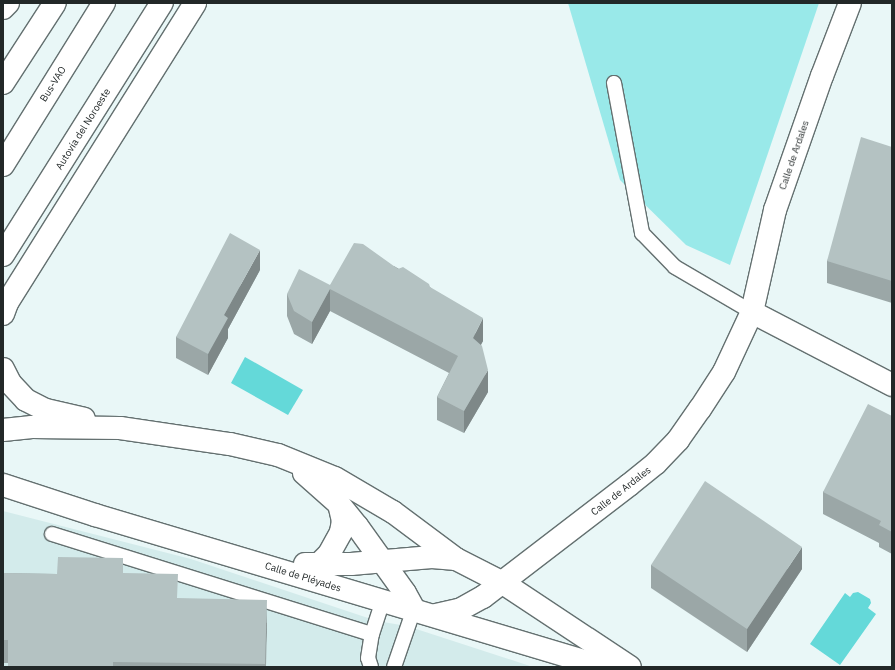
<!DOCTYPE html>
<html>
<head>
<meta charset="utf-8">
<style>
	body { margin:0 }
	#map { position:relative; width:895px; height:670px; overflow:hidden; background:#e9f7f7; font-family:"IBM Plex Sans",sans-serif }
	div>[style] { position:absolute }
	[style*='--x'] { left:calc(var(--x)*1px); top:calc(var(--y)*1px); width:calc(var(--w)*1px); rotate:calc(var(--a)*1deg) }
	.built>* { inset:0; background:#d3ebeb }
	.green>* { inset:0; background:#99e9e9 }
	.water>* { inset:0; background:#64d9d9 }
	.roads { filter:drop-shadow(1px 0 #647070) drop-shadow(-1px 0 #647070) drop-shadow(0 1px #647070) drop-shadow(0 -1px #647070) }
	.service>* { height:14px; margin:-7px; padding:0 7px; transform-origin:7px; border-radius:7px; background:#fff }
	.minor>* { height:22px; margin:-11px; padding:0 11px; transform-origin:11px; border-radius:11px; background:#fff }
	.secondary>* { height:22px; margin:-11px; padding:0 11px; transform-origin:11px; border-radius:11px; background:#fff }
	.motorway>* { height:22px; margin:-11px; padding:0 11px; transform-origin:11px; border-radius:11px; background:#fff }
	.wall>* { inset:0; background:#9ba7a7 }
	.shaded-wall>* { inset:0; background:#7e8888 }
	.building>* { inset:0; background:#b4c2c2 }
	span { translate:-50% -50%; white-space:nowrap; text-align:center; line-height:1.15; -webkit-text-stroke:4px #fff; paint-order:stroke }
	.street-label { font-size:10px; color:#222828 }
	.frame { position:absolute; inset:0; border:4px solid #222828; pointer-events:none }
</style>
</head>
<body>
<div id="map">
	<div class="built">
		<div style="clip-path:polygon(3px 511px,191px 559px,377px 621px,407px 626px,533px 667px,3px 667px)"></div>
	</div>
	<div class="green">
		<div style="clip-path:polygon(568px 3px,819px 3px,730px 265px,686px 245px,620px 180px)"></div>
	</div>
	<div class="water">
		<div style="clip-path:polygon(245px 357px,303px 390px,288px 415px,231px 383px)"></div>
		<div style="clip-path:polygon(858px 592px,870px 599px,871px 603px,868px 608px,876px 614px,840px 665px,810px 644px,845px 593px,850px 597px,853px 593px)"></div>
	</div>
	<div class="roads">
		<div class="service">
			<div style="--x:614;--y:83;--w:153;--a:79.4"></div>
			<div style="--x:642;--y:233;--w:47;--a:45.9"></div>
			<div style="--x:675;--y:267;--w:89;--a:30.3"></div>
			<div style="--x:52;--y:534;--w:335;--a:17.4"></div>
			<div style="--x:371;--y:667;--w:9;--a:-108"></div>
			<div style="--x:368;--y:658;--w:24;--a:-81"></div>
			<div style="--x:372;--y:634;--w:36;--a:-72"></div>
			<div style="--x:394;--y:667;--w:61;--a:-71"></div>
		</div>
		<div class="minor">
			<div style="--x:752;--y:312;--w:158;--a:27.5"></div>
			<div style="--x:436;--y:615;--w:26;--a:-13"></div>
			<div style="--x:461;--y:609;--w:25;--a:-29"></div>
			<div style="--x:483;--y:597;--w:184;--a:-37.5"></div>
			<div style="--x:629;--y:485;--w:35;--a:-39"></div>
			<div style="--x:656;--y:463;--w:32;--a:-46"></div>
			<div style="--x:678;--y:440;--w:38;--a:-55"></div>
			<div style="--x:700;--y:409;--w:44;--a:-57"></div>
			<div style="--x:724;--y:372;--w:66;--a:-65"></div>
			<div style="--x:752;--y:312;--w:105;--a:-77.3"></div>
			<div style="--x:775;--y:210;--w:142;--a:-70.7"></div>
			<div style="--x:822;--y:76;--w:78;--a:-69"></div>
		</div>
		<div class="secondary">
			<div style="--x:3;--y:485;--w:97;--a:18.1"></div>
			<div style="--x:95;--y:515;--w:531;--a:16.63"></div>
			<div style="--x:305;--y:564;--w:46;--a:0"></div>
			<div style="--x:351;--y:564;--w:81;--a:-4.9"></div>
			<div style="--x:432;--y:557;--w:24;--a:5"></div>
			<div style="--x:456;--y:559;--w:53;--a:27.1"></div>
			<div style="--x:503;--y:583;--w:152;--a:33.5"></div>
		</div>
		<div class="motorway">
			<div style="--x:3;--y:8;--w:7;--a:-45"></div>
			<div style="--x:3;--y:83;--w:95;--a:-57"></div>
			<div style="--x:3;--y:165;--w:191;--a:-58.1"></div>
			<div style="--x:3;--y:255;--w:298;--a:-57.8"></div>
			<div style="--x:3;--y:314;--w:12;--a:-70"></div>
			<div style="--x:7;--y:303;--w:354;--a:-57.9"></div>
			<div style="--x:3;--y:369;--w:16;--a:63"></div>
			<div style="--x:10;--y:383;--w:23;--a:47"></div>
			<div style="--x:26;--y:400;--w:22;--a:27"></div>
			<div style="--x:46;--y:410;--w:39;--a:13"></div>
			<div style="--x:3;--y:430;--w:29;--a:-6"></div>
			<div style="--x:32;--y:427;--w:88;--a:0.7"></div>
			<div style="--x:120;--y:428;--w:111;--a:8.3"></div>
			<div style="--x:230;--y:444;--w:49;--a:12.9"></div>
			<div style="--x:278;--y:455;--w:61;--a:22"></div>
			<div style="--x:335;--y:478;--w:67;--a:30.4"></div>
			<div style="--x:393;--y:512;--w:79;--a:36.7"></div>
			<div style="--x:304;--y:473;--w:47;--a:41.5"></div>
			<div style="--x:339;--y:504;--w:28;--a:51"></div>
			<div style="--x:357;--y:526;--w:82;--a:54.4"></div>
			<div style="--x:405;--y:593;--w:18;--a:61"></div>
			<div style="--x:318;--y:565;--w:16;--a:-45"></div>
			<div style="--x:329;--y:554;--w:25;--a:-61"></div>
			<div style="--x:341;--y:532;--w:11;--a:-80"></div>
			<div style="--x:343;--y:521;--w:17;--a:-103"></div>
		</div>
	</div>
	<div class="wall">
		<div style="clip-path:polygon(892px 147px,892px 303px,827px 283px,827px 261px)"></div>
		<div style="clip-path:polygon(394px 266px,430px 287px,483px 341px,481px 344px,488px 392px,464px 433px,437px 420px,437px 397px,449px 373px,330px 311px,312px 344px,294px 334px,287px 316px,287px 294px,330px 285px)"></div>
		<div style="clip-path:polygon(260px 270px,228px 329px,228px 338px,208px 375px,176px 358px,176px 337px)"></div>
		<div style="clip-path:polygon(892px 416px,892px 554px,879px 547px,879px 543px,823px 514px,823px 492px)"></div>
		<div style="clip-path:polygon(651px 565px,802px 569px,747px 652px,651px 588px)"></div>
		<div style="clip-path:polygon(3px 573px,57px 574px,123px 573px,178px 599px,267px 623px,266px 667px,8px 667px,8px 663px,3px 663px)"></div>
	</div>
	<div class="shaded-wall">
		<div style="clip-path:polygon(260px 250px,260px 270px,228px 329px,228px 338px,208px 375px,208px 354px,224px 315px)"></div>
		<div style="clip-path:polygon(330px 289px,330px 311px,312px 344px,312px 322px)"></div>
		<div style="clip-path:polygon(483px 318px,483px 341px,473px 360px,473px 338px)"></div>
		<div style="clip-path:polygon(488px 370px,488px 392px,464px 433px,464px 411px)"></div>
		<div style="clip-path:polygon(802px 547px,802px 569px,747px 652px,747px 629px)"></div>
		<div style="clip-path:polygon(267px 600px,267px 623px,265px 667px)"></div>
	</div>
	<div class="building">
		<div style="clip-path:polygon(861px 137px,892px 147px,892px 281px,827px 261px)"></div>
		<div style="clip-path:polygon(230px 233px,260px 250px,224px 315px,228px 318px,208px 354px,176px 337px)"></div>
		<div style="clip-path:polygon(354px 243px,363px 244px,398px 269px,403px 267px,429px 284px,430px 287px,483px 318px,473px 338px,482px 346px,488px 370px,464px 411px,437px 397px,458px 356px,330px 289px,312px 322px,294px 311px,287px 294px,299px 269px,330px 285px)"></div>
		<div style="clip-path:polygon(868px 404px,892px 416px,892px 532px,879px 525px,881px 521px,823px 492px)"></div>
		<div style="clip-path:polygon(705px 481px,802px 547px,747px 629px,651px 565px)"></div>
		<div style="clip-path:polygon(58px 557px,123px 558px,123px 573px,178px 574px,177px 598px,267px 600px,265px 664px,113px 662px,113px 667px,8px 667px,8px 640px,3px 640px,3px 573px,57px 574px)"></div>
	</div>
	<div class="street-label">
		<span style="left:53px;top:84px;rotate:-58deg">Bus-VAO</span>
		<span style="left:83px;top:129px;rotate:-58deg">Autovía del Noroeste</span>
		<span style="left:794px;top:155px;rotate:-71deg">Calle de Ardales</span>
		<span style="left:621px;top:491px;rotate:-38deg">Calle de Ardales</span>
		<span style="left:303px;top:577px;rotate:17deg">Calle de Pléyades</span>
	</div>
	<div class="frame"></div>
</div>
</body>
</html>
